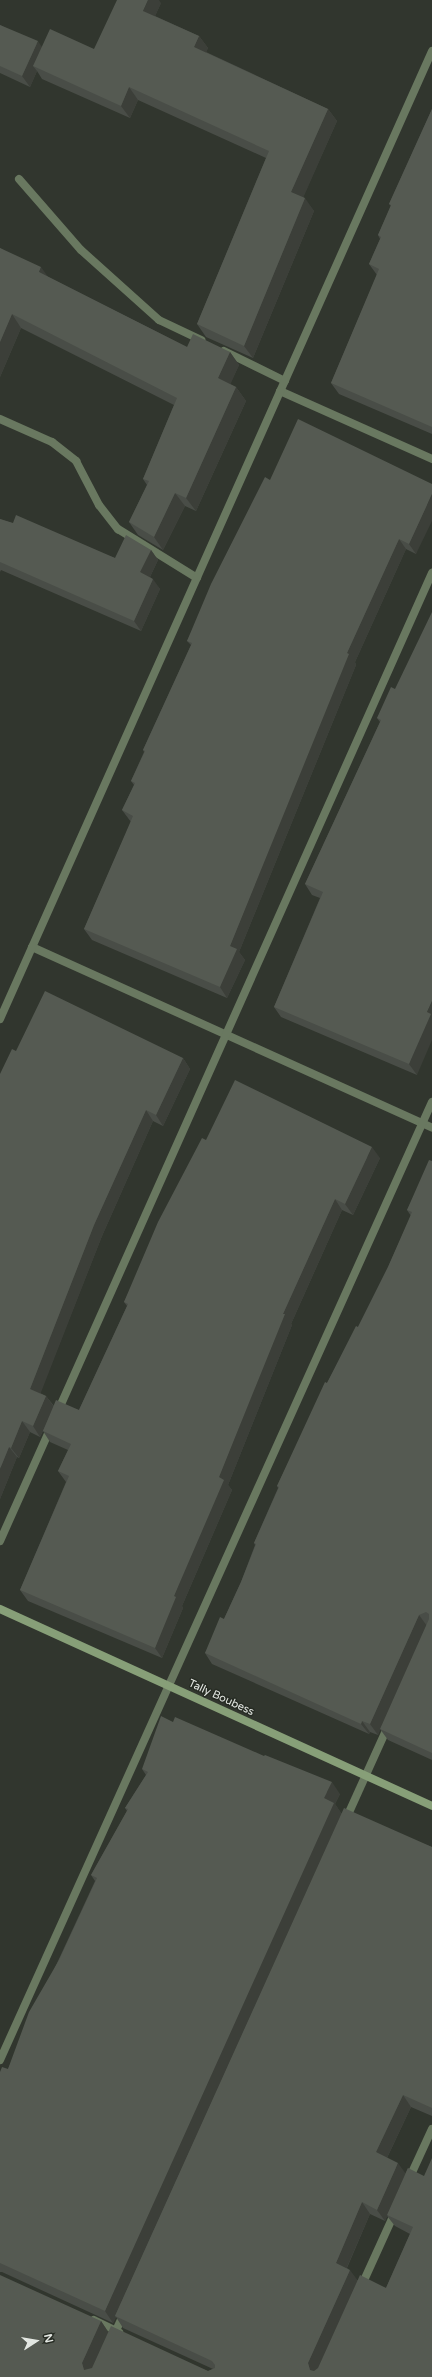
<!DOCTYPE html>
<html>
<head>
<meta charset="utf-8">
<style>
	body { margin:0 }
	#map { position:relative; width:432px; height:2377px; overflow:hidden; background:#31362e; font-family:"Varela Round",sans-serif }
	div>[style] { position:absolute }
	[style*='--x'] { left:calc(var(--x)*1px); top:calc(var(--y)*1px); width:calc(var(--w)*1px); rotate:calc(var(--a)*1deg) }
	.lane>* { height:8px; margin:-4px; padding:0 4px; transform-origin:4px; border-radius:4px; background:#697860 }
	.street>* { height:8px; margin:-4px; padding:0 4px; transform-origin:4px; border-radius:4px; background:#697860 }
	.secondary>* { height:8px; margin:-4px; padding:0 4px; transform-origin:4px; border-radius:4px; background:#879f78 }
	.wall>* { inset:0; background:#494d47 }
	.shaded-wall>* { inset:0; background:#3c3f39 }
	.building>* { inset:0; background:#555a52 }
	span { translate:-50% -50%; white-space:nowrap; text-align:center; line-height:1.15; -webkit-text-stroke:3px #272c24; paint-order:stroke }
	.street-label { font-size:11px; color:#e3e7e2 }
	.north { position:absolute; left:16px; top:2321px; width:40px; height:40px; -webkit-text-stroke:3px #272c24; paint-order:stroke; rotate:78deg; font-size:11px; font-weight:700; line-height:16px; text-align:center; color:#e3e7e2 }
	.north::after { content:''; display:block; margin:auto; width:14px; height:18px; background:#e3e7e2; clip-path:polygon(50% 0,100% 100%,50% 72%,0 100%) }
</style>
</head>
<body>
<div id="map">
	<div class="lane">
		<div style="--x:19;--y:179;--w:94;--a:48.9"></div>
		<div style="--x:81;--y:250;--w:105;--a:41.9"></div>
		<div style="--x:159;--y:320;--w:47;--a:25.5"></div>
		<div style="--x:224;--y:351;--w:68;--a:26.2"></div>
		<div style="--x:0;--y:419;--w:57;--a:23.9"></div>
		<div style="--x:52;--y:442;--w:31;--a:38"></div>
		<div style="--x:76;--y:461;--w:50;--a:62.4"></div>
		<div style="--x:99;--y:505;--w:31;--a:52"></div>
		<div style="--x:118;--y:529;--w:93;--a:31.8"></div>
	</div>
	<div class="street">
		<div style="--x:280;--y:391;--w:167;--a:24.1"></div>
		<div style="--x:32;--y:947;--w:439;--a:24.3"></div>
		<div style="--x:0;--y:1019;--w:1060;--a:-65.95"></div>
		<div style="--x:58;--y:1411;--w:918;--a:-65.95"></div>
		<div style="--x:0;--y:1541;--w:125;--a:-65.9"></div>
		<div style="--x:346;--y:1819;--w:102;--a:-65.7"></div>
		<div style="--x:0;--y:2060;--w:1051;--a:-65.73"></div>
		<div style="--x:409;--y:2179;--w:55;--a:-65.3"></div>
		<div style="--x:361;--y:2287;--w:82;--a:-65.6"></div>
		<div style="--x:94;--y:2320;--w:28;--a:26"></div>
		<div style="--x:112;--y:2339;--w:29;--a:-65"></div>
	</div>
	<div class="secondary">
		<div style="--x:0;--y:1609;--w:475;--a:24.5"></div>
	</div>
	<div class="wall">
		<div style="clip-path:polygon(161px 3px,155px 16px,199px 36px,208px 48px,206px 52px,328px 109px,337px 121px,303px 197px,314px 211px,253px 358px,206px 337px,197px 324px,266px 158px,138px 100px,130px 118px,42px 79px,37px 71px,30px 87px,0 73px,0 25px,42px 47px,94px 49px)"></div>
		<div style="clip-path:polygon(432px 109px,432px 434px,339px 394px,331px 383px,377px 275px,369px 264px,380px 239px,378px 235px,391px 206px,389px 204px)"></div>
		<div style="clip-path:polygon(0 248px,48px 277px,187px 347px,230px 352px,239px 365px,230px 384px,236px 387px,246px 401px,196px 511px,185px 506px,163px 550px,138px 535px,129px 522px,147px 485px,143px 479px,174px 405px,21px 328px,0 377px)"></div>
		<div style="clip-path:polygon(270px 480px,432px 484px,416px 554px,406px 549px,355px 662px,356px 665px,239px 952px,245px 960px,227px 998px,92px 940px,84px 929px,131px 822px,122px 810px,134px 785px,131px 781px,144px 752px,143px 750px,191px 645px,187px 641px)"></div>
		<div style="clip-path:polygon(0 519px,115px 558px,151px 550px,158px 560px,150px 577px,160px 589px,141px 631px,1px 570px,0 572px)"></div>
		<div style="clip-path:polygon(395px 689px,417px 1075px,281px 1017px,274px 1007px,320px 898px,312px 895px,305px 884px,380px 722px,377px 718px)"></div>
		<div style="clip-path:polygon(16px 1051px,183px 1058px,190px 1069px,163px 1126px,153px 1121px,102px 1236px,40px 1393px,46px 1396px,54px 1406px,79px 1410px,127px 1306px,124px 1302px,206px 1140px,380px 1158px,353px 1215px,342px 1210px,291px 1324px,292px 1325px,228px 1485px,232px 1490px,182px 1606px,183px 1608px,162px 1658px,28px 1601px,20px 1590px,66px 1482px,58px 1471px,68px 1450px,50px 1442px,43px 1431px,40px 1437px,30px 1432px,19px 1458px,17px 1457px,0 1499px)"></div>
		<div style="clip-path:polygon(432px 1161px,432px 1760px,388px 1740px,380px 1729px,378px 1735px,370px 1732px,369px 1734px,212px 1664px,205px 1653px,224px 1619px,241px 1582px,255px 1545px,254px 1543px,278px 1488px,277px 1486px,327px 1383px,358px 1327px,388px 1267px,411px 1216px,407px 1210px)"></div>
		<div style="clip-path:polygon(evenodd,142px 1769px,340px 1794px,335px 1804px,341px 1813px,432px 1847px,432px 2116px,411px 2107px,387px 2158px,405px 2174px,408px 2168px,432px 2377px,0 2377px,101px 2321px,108px 2332px,208px 2371px,213px 2369px,123px 2328px,116px 2317px,113px 2323px,2px 2272px,0 2272px,0 2072px,8px 2069px,95px 1881px,91px 1875px,127px 1811px,125px 1808px,146px 1775px,142px 1769px,370px 2214px,385px 2221px,387px 2216px,395px 2226px,410px 2234px,386px 2288px,357px 2280px,347px 2268px,370px 2214px)"></div>
	</div>
	<div class="shaded-wall">
		<div style="clip-path:polygon(148px 0,159px 0,161px 3px,152px 23px,143px 11px)"></div>
		<div style="clip-path:polygon(199px 36px,208px 48px,203px 60px,194px 47px)"></div>
		<div style="clip-path:polygon(38px 41px,45px 52px,33px 66px,37px 71px,30px 87px,22px 76px)"></div>
		<div style="clip-path:polygon(129px 87px,138px 100px,130px 118px,121px 106px)"></div>
		<div style="clip-path:polygon(328px 109px,337px 121px,300px 205px,291px 192px)"></div>
		<div style="clip-path:polygon(305px 198px,314px 211px,253px 358px,244px 346px)"></div>
		<div style="clip-path:polygon(41px 267px,51px 281px,39px 272px)"></div>
		<div style="clip-path:polygon(12px 314px,21px 328px,0 377px,0 342px)"></div>
		<div style="clip-path:polygon(230px 352px,239px 365px,227px 392px,218px 378px)"></div>
		<div style="clip-path:polygon(236px 387px,246px 401px,196px 511px,186px 498px)"></div>
		<div style="clip-path:polygon(175px 493px,185px 506px,163px 550px,154px 537px)"></div>
		<div style="clip-path:polygon(432px 494px,432px 521px,416px 554px,409px 544px)"></div>
		<div style="clip-path:polygon(399px 539px,406px 549px,355px 662px,356px 665px,239px 952px,245px 960px,227px 998px,220px 987px,230px 946px,347px 653px)"></div>
		<div style="clip-path:polygon(151px 550px,158px 560px,147px 583px,140px 572px)"></div>
		<div style="clip-path:polygon(153px 579px,160px 589px,141px 631px,134px 621px)"></div>
		<div style="clip-path:polygon(432px 1001px,432px 1040px,417px 1075px,409px 1064px,427px 1012px)"></div>
		<div style="clip-path:polygon(183px 1058px,190px 1069px,163px 1126px,156px 1115px)"></div>
		<div style="clip-path:polygon(146px 1110px,153px 1121px,102px 1236px,38px 1400px,30px 1389px,94px 1225px)"></div>
		<div style="clip-path:polygon(372px 1147px,380px 1158px,353px 1215px,345px 1204px)"></div>
		<div style="clip-path:polygon(335px 1199px,342px 1210px,291px 1324px,292px 1325px,228px 1485px,232px 1490px,182px 1606px,183px 1608px,162px 1658px,155px 1648px,174px 1596px,219px 1477px,283px 1314px)"></div>
		<div style="clip-path:polygon(46px 1396px,54px 1407px,40px 1437px,33px 1426px)"></div>
		<div style="clip-path:polygon(22px 1421px,30px 1432px,19px 1458px,11px 1448px)"></div>
		<div style="clip-path:polygon(9px 1447px,17px 1457px,0 1499px,0 1469px)"></div>
		<div style="clip-path:polygon(419px 1615px,427px 1626px,378px 1735px,370px 1724px)"></div>
		<div style="clip-path:polygon(362px 1721px,370px 1732px,369px 1734px,361px 1724px)"></div>
		<div style="clip-path:polygon(332px 1782px,340px 1794px,335px 1804px,342px 1814px,115px 2316px,116px 2317px,113px 2323px,105px 2311px,324px 1798px)"></div>
		<div style="clip-path:polygon(403px 2095px,411px 2107px,384px 2164px,376px 2152px)"></div>
		<div style="clip-path:polygon(398px 2163px,406px 2174px,385px 2221px,377px 2210px)"></div>
		<div style="clip-path:polygon(362px 2202px,370px 2214px,344px 2274px,336px 2263px)"></div>
		<div style="clip-path:polygon(350px 2270px,358px 2281px,316px 2375px,310px 2370px,308px 2363px)"></div>
		<div style="clip-path:polygon(101px 2321px,109px 2333px,90px 2375px,84px 2370px,82px 2363px)"></div>
	</div>
	<div class="building">
		<div style="clip-path:polygon(117px 0,148px 0,143px 11px,199px 36px,194px 47px,328px 109px,291px 192px,305px 198px,244px 346px,197px 324px,269px 151px,129px 87px,121px 106px,33px 66px,50px 29px,94px 49px)"></div>
		<div style="clip-path:polygon(0 25px,38px 41px,22px 76px,0 66px)"></div>
		<div style="clip-path:polygon(432px 109px,432px 427px,331px 383px,379px 269px,369px 264px,381px 237px,378px 235px,391px 205px,389px 204px)"></div>
		<div style="clip-path:polygon(0 248px,41px 267px,39px 272px,187px 347px,193px 334px,230px 352px,218px 378px,236px 387px,186px 498px,175px 493px,154px 537px,129px 522px,149px 481px,143px 479px,177px 398px,12px 314px,0 342px)"></div>
		<div style="clip-path:polygon(298px 419px,432px 484px,432px 494px,409px 544px,399px 539px,347px 653px,349px 654px,230px 946px,237px 949px,220px 987px,84px 929px,133px 816px,122px 810px,135px 783px,131px 781px,145px 751px,143px 750px,192px 643px,187px 641px,211px 584px,265px 477px,270px 480px)"></div>
		<div style="clip-path:polygon(16px 515px,115px 558px,126px 535px,151px 550px,140px 572px,153px 579px,134px 621px,0 562px,0 519px,13px 523px)"></div>
		<div style="clip-path:polygon(432px 612px,432px 1001px,427px 1012px,431px 1014px,409px 1064px,274px 1007px,323px 892px,305px 884px,381px 720px,377px 718px,391px 687px,395px 689px)"></div>
		<div style="clip-path:polygon(45px 991px,183px 1058px,156px 1115px,146px 1110px,94px 1225px,30px 1389px,46px 1396px,33px 1426px,22px 1421px,11px 1448px,9px 1447px,0 1469px,0 1074px,12px 1049px,16px 1051px)"></div>
		<div style="clip-path:polygon(235px 1080px,372px 1147px,345px 1204px,335px 1199px,283px 1314px,285px 1314px,219px 1477px,224px 1480px,174px 1596px,176px 1597px,155px 1648px,20px 1590px,69px 1476px,58px 1471px,71px 1444px,43px 1431px,56px 1400px,79px 1410px,128px 1304px,124px 1302px,158px 1222px,202px 1138px,206px 1140px)"></div>
		<div style="clip-path:polygon(429px 1160px,432px 1161px,432px 1753px,380px 1729px,429px 1619px,429px 1614px,426px 1612px,419px 1615px,370px 1724px,362px 1721px,361px 1724px,205px 1653px,220px 1617px,224px 1619px,241px 1582px,256px 1544px,254px 1543px,279px 1487px,277px 1486px,325px 1382px,327px 1383px,356px 1326px,358px 1327px,388px 1267px,412px 1212px,407px 1210px)"></div>
		<div style="clip-path:polygon(161px 1716px,173px 1722px,175px 1717px,264px 1756px,265px 1755px,332px 1782px,324px 1798px,334px 1803px,105px 2311px,0 2263px,0 2072px,2px 2067px,8px 2069px,29px 2012px,59px 1960px,97px 1878px,91px 1875px,128px 1809px,125px 1808px,148px 1772px,142px 1769px)"></div>
		<div style="clip-path:polygon(344px 1808px,432px 1847px,432px 2108px,403px 2095px,376px 2152px,398px 2163px,377px 2210px,362px 2202px,336px 2263px,350px 2270px,308px 2363px,310px 2370px,314px 2371px,318px 2368px,360px 2275px,386px 2288px,413px 2227px,387px 2215px,408px 2168px,424px 2176px,432px 2158px,432px 2377px,0 2377px,0 2275px,101px 2321px,82px 2363px,84px 2370px,92px 2368px,111px 2326px,208px 2371px,215px 2368px,215px 2365px,212px 2361px,115px 2316px)"></div>
	</div>
	<div class="street-label">
		<span style="left:221px;top:1698px;rotate:25deg">Tally Boubess</span>
	</div>
	<div class="north">N</div>
</div>
</body>
</html>
